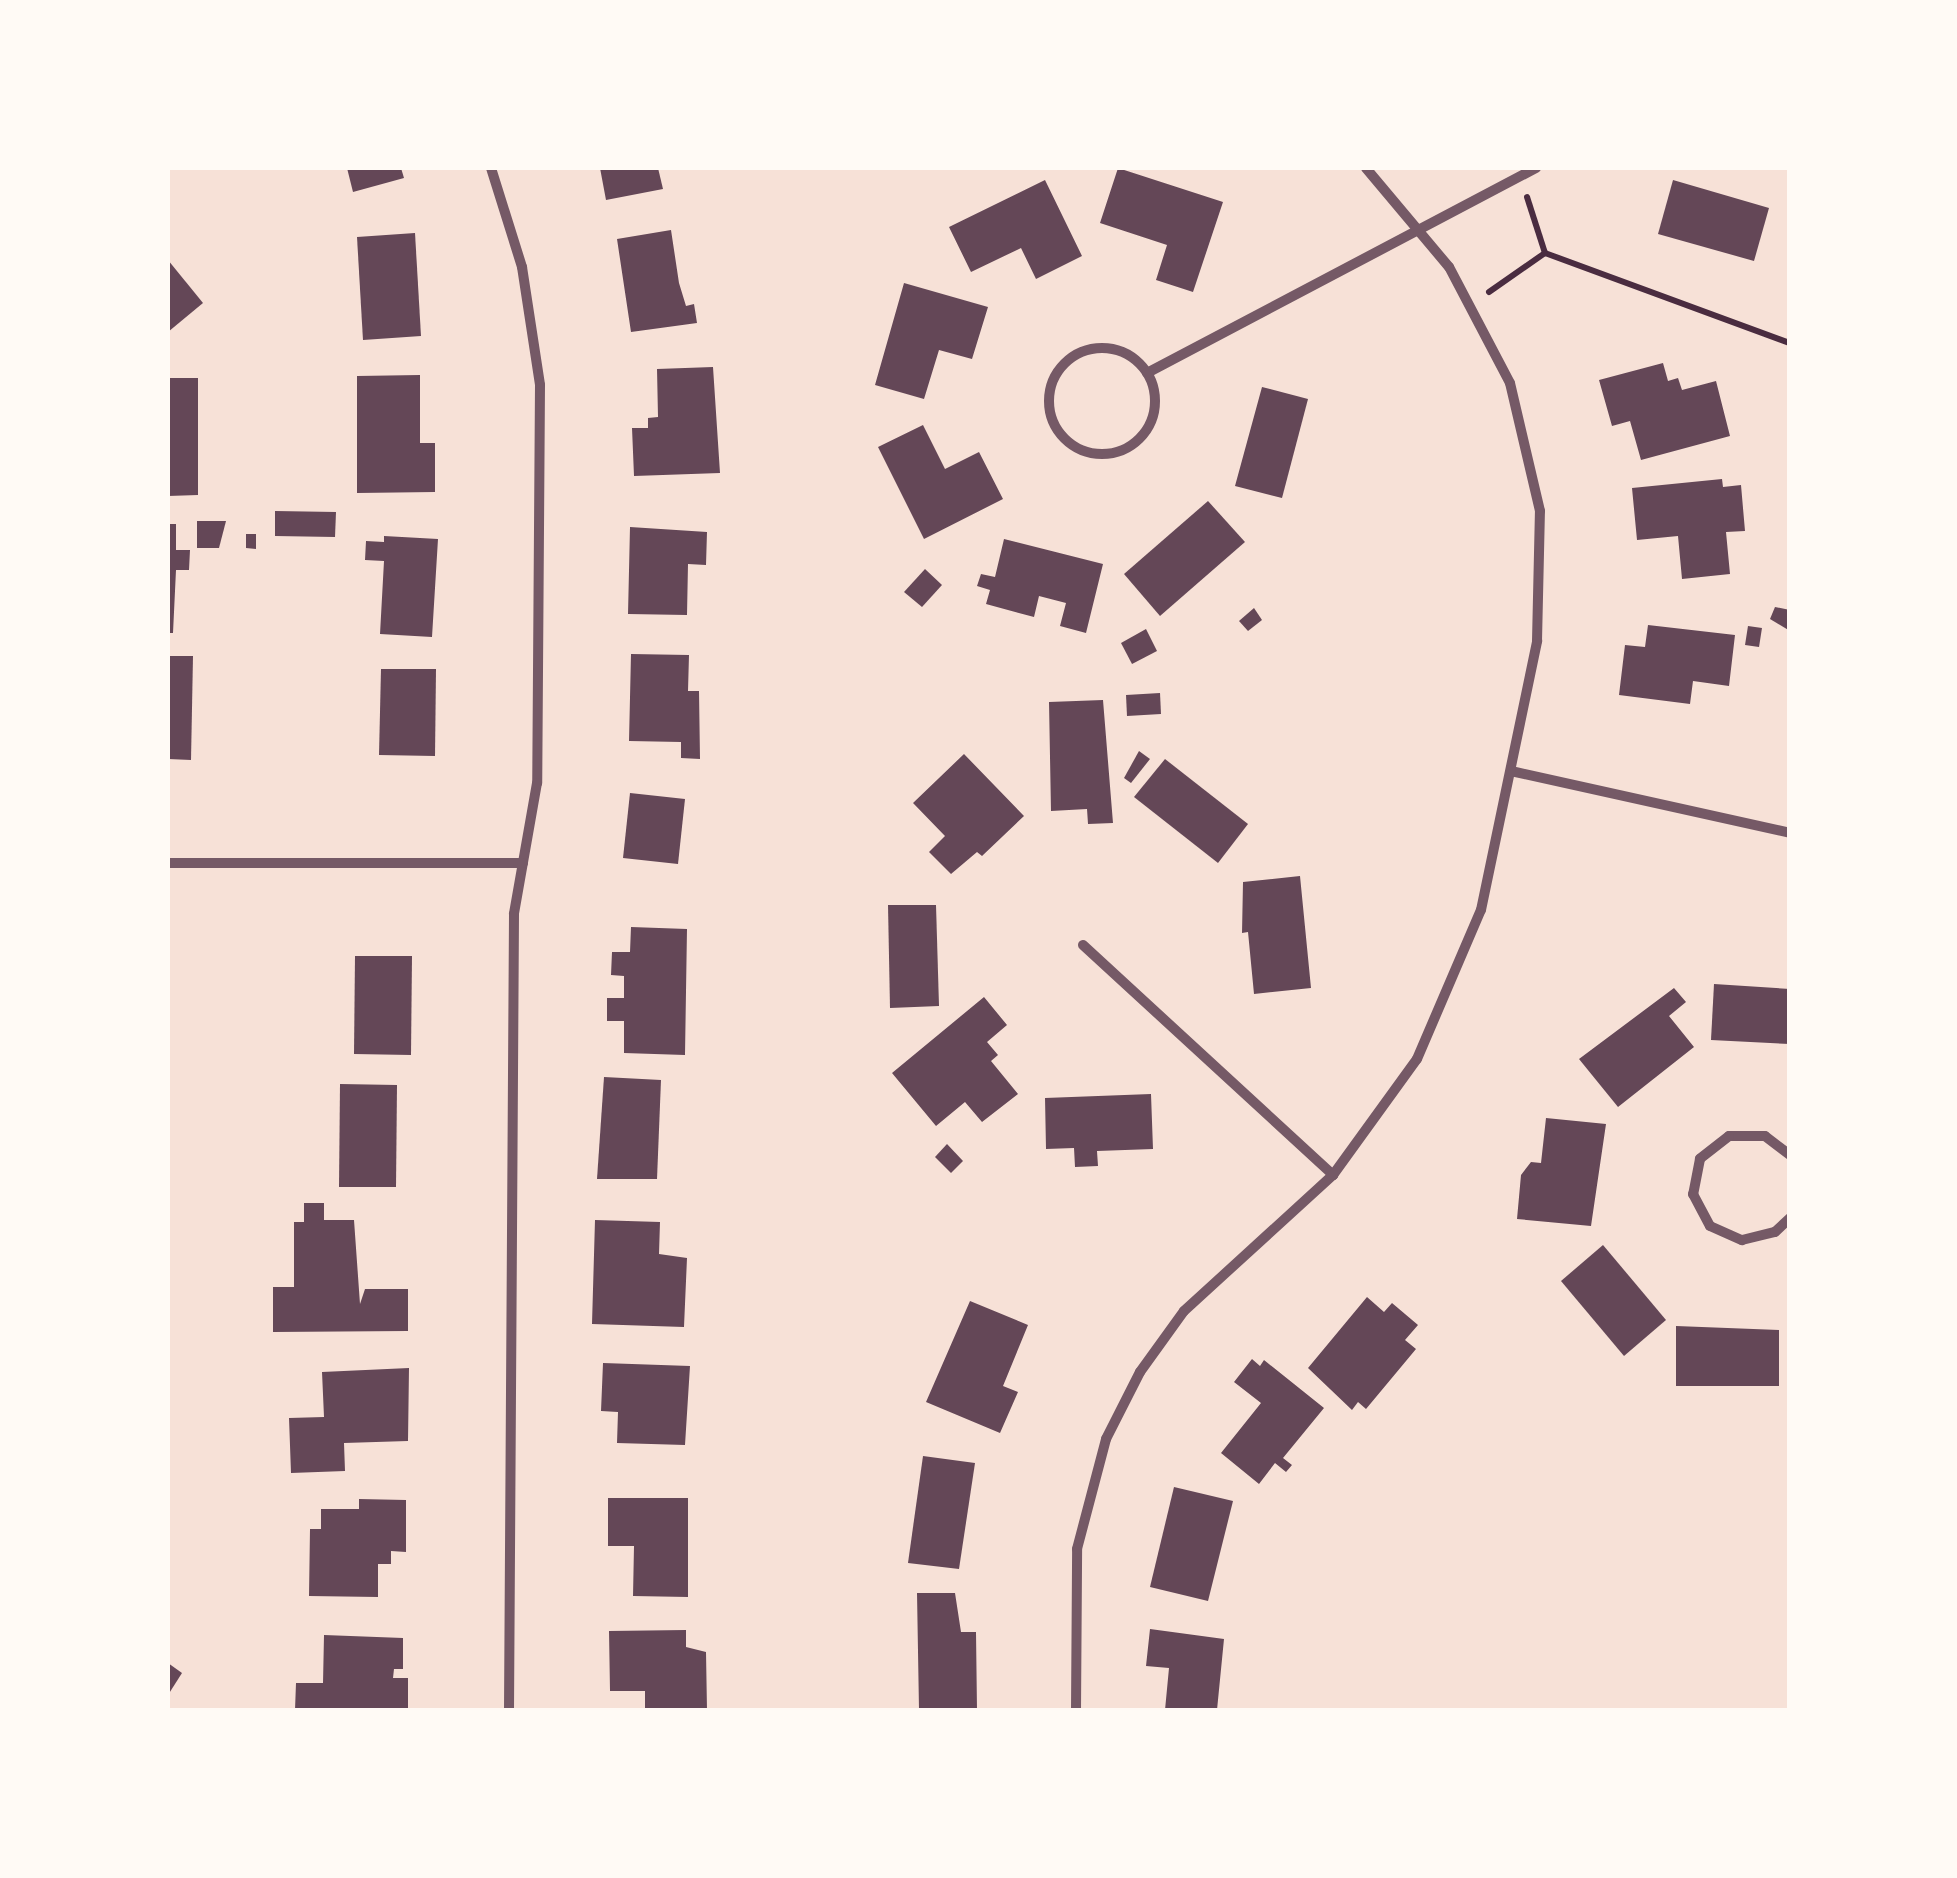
<!DOCTYPE html>
<html>
<head>
<meta charset="utf-8">
<style>
	body { margin:0 }
	#map { position:relative; width:1957px; height:1878px; overflow:hidden; background:#f7e1d7; font-family:Jost,sans-serif }
	div>[style] { position:absolute }
	[style*='--x'] { left:calc(var(--x)*1px); top:calc(var(--y)*1px); width:calc(var(--w)*1px); rotate:calc(var(--a)*1deg) }
	.building>* { inset:0; background:#644757 }
	.path>* { height:6px; margin:-3px; padding:0 3px; transform-origin:3px; border-radius:3px; background:#4a2c40 }
	.minor>* { height:10px; margin:-5px; padding:0 5px; transform-origin:5px; border-radius:5px; background:#755966 }
	.minor>.ring { margin:-5px; padding:0; box-sizing:content-box; background:none; border:10px solid #755966; border-radius:50% }
	span { translate:-50% -50%; white-space:nowrap; text-align:center; line-height:1.15; -webkit-text-stroke:8px #fffaf5; paint-order:stroke }
	.frame { position:absolute; inset:0; border:170px solid #fffaf5; pointer-events:none }
</style>
</head>
<body>
<div id="map">
	<div class="building">
		<div style="clip-path:polygon(347px 168px,401px 168px,404px 178px,353px 192px)"></div>
		<div style="clip-path:polygon(600px 168px,658px 168px,663px 189px,606px 200px)"></div>
		<div style="clip-path:polygon(1118px 168px,1223px 202px,1193px 292px,1156px 280px,1167px 245px,1100px 223px)"></div>
		<div style="clip-path:polygon(1045px 180px,1082px 256px,1036px 279px,1021px 248px,971px 272px,949px 227px)"></div>
		<div style="clip-path:polygon(1673px 180px,1769px 208px,1754px 261px,1658px 234px)"></div>
		<div style="clip-path:polygon(671px 230px,679px 283px,686px 306px,694px 304px,697px 323px,631px 332px,617px 239px)"></div>
		<div style="clip-path:polygon(415px 233px,421px 336px,363px 340px,357px 237px)"></div>
		<div style="clip-path:polygon(168px 260px,203px 303px,168px 332px)"></div>
		<div style="clip-path:polygon(904px 283px,988px 307px,972px 359px,939px 350px,924px 399px,875px 385px)"></div>
		<div style="clip-path:polygon(1663px 363px,1668px 381px,1678px 378px,1682px 390px,1716px 381px,1730px 436px,1641px 460px,1630px 421px,1612px 426px,1599px 380px)"></div>
		<div style="clip-path:polygon(713px 367px,720px 473px,634px 476px,632px 428px,648px 428px,648px 418px,658px 417px,657px 369px)"></div>
		<div style="clip-path:polygon(420px 375px,420px 443px,435px 443px,435px 492px,357px 493px,357px 376px)"></div>
		<div style="clip-path:polygon(168px 378px,198px 378px,198px 495px,168px 496px)"></div>
		<div style="clip-path:polygon(1262px 387px,1308px 399px,1282px 498px,1235px 486px)"></div>
		<div style="clip-path:polygon(923px 425px,945px 469px,979px 452px,1003px 499px,924px 539px,878px 447px)"></div>
		<div style="clip-path:polygon(1722px 479px,1723px 487px,1741px 485px,1745px 531px,1726px 532px,1730px 574px,1682px 579px,1678px 536px,1637px 540px,1632px 488px)"></div>
		<div style="clip-path:polygon(1208px 501px,1245px 542px,1160px 616px,1124px 574px)"></div>
		<div style="clip-path:polygon(275px 511px,336px 512px,335px 537px,275px 536px)"></div>
		<div style="clip-path:polygon(197px 521px,226px 521px,219px 548px,197px 548px)"></div>
		<div style="clip-path:polygon(168px 524px,176px 524px,176px 550px,190px 550px,189px 570px,176px 570px,173px 633px,168px 633px)"></div>
		<div style="clip-path:polygon(630px 527px,707px 532px,706px 565px,688px 564px,687px 615px,628px 614px)"></div>
		<div style="clip-path:polygon(246px 534px,256px 534px,256px 549px,246px 548px)"></div>
		<div style="clip-path:polygon(384px 536px,438px 539px,432px 637px,380px 634px,384px 561px,365px 560px,366px 541px,384px 542px)"></div>
		<div style="clip-path:polygon(1004px 539px,1103px 564px,1086px 633px,1060px 626px,1066px 603px,1039px 596px,1034px 617px,986px 604px,990px 590px,977px 586px,981px 574px,995px 577px)"></div>
		<div style="clip-path:polygon(925px 569px,942px 585px,922px 607px,904px 592px)"></div>
		<div style="clip-path:polygon(1775px 607px,1790px 610px,1790px 631px,1770px 619px)"></div>
		<div style="clip-path:polygon(1254px 608px,1262px 620px,1248px 631px,1239px 621px)"></div>
		<div style="clip-path:polygon(1648px 625px,1735px 635px,1729px 686px,1693px 681px,1690px 704px,1619px 695px,1625px 645px,1645px 647px)"></div>
		<div style="clip-path:polygon(1748px 626px,1762px 628px,1759px 647px,1745px 645px)"></div>
		<div style="clip-path:polygon(1146px 629px,1157px 651px,1132px 664px,1121px 643px)"></div>
		<div style="clip-path:polygon(631px 654px,689px 655px,688px 691px,699px 691px,700px 759px,681px 758px,681px 742px,629px 741px)"></div>
		<div style="clip-path:polygon(168px 656px,193px 656px,191px 760px,168px 759px)"></div>
		<div style="clip-path:polygon(381px 669px,436px 669px,435px 756px,379px 755px)"></div>
		<div style="clip-path:polygon(1160px 693px,1161px 714px,1127px 716px,1126px 695px)"></div>
		<div style="clip-path:polygon(1103px 700px,1113px 823px,1088px 824px,1087px 809px,1051px 811px,1049px 702px)"></div>
		<div style="clip-path:polygon(1139px 751px,1150px 759px,1131px 783px,1124px 778px)"></div>
		<div style="clip-path:polygon(964px 754px,1024px 816px,982px 856px,977px 852px,951px 874px,929px 852px,945px 836px,913px 803px)"></div>
		<div style="clip-path:polygon(1165px 759px,1248px 824px,1218px 863px,1134px 797px)"></div>
		<div style="clip-path:polygon(630px 793px,685px 799px,678px 864px,623px 858px)"></div>
		<div style="clip-path:polygon(1300px 876px,1311px 988px,1254px 994px,1248px 932px,1242px 933px,1243px 882px)"></div>
		<div style="clip-path:polygon(888px 905px,936px 905px,939px 1006px,890px 1008px)"></div>
		<div style="clip-path:polygon(631px 927px,687px 929px,685px 1055px,624px 1053px,624px 1021px,607px 1021px,607px 998px,624px 998px,624px 976px,611px 975px,612px 952px,630px 952px)"></div>
		<div style="clip-path:polygon(355px 956px,412px 956px,411px 1055px,354px 1054px)"></div>
		<div style="clip-path:polygon(1714px 984px,1790px 989px,1790px 1044px,1711px 1040px)"></div>
		<div style="clip-path:polygon(1674px 988px,1686px 1002px,1669px 1016px,1694px 1047px,1618px 1107px,1579px 1059px)"></div>
		<div style="clip-path:polygon(984px 997px,1007px 1025px,987px 1042px,998px 1055px,991px 1061px,1018px 1094px,982px 1122px,965px 1102px,936px 1126px,892px 1073px)"></div>
		<div style="clip-path:polygon(604px 1077px,661px 1080px,657px 1179px,597px 1179px)"></div>
		<div style="clip-path:polygon(340px 1084px,397px 1085px,396px 1187px,339px 1187px)"></div>
		<div style="clip-path:polygon(1151px 1094px,1153px 1149px,1097px 1151px,1098px 1166px,1075px 1167px,1074px 1148px,1046px 1149px,1045px 1098px)"></div>
		<div style="clip-path:polygon(1546px 1118px,1606px 1124px,1591px 1226px,1517px 1219px,1521px 1175px,1531px 1162px,1541px 1163px)"></div>
		<div style="clip-path:polygon(947px 1144px,963px 1161px,951px 1173px,935px 1157px)"></div>
		<div style="clip-path:polygon(304px 1203px,324px 1203px,324px 1220px,354px 1220px,360px 1304px,365px 1289px,408px 1289px,408px 1331px,273px 1332px,273px 1287px,294px 1287px,294px 1222px,304px 1222px)"></div>
		<div style="clip-path:polygon(595px 1220px,660px 1222px,659px 1254px,687px 1258px,684px 1327px,592px 1324px)"></div>
		<div style="clip-path:polygon(1603px 1245px,1666px 1320px,1624px 1356px,1561px 1281px)"></div>
		<div style="clip-path:polygon(1367px 1297px,1384px 1312px,1392px 1303px,1418px 1325px,1405px 1340px,1416px 1349px,1366px 1409px,1358px 1402px,1352px 1410px,1308px 1368px)"></div>
		<div style="clip-path:polygon(970px 1301px,1028px 1325px,1003px 1386px,1018px 1392px,1000px 1433px,926px 1402px)"></div>
		<div style="clip-path:polygon(1676px 1326px,1779px 1330px,1779px 1386px,1676px 1386px)"></div>
		<div style="clip-path:polygon(1252px 1359px,1260px 1366px,1264px 1360px,1324px 1408px,1283px 1458px,1292px 1465px,1286px 1472px,1275px 1463px,1259px 1484px,1221px 1453px,1261px 1403px,1234px 1382px)"></div>
		<div style="clip-path:polygon(603px 1363px,690px 1366px,685px 1445px,617px 1443px,618px 1412px,601px 1411px)"></div>
		<div style="clip-path:polygon(409px 1368px,408px 1441px,344px 1443px,345px 1471px,291px 1473px,289px 1418px,324px 1417px,322px 1372px)"></div>
		<div style="clip-path:polygon(923px 1456px,975px 1463px,959px 1569px,908px 1563px)"></div>
		<div style="clip-path:polygon(1174px 1487px,1233px 1501px,1208px 1601px,1150px 1587px)"></div>
		<div style="clip-path:polygon(608px 1498px,688px 1498px,688px 1597px,633px 1596px,634px 1546px,608px 1546px)"></div>
		<div style="clip-path:polygon(359px 1499px,406px 1500px,406px 1552px,391px 1551px,391px 1564px,378px 1564px,378px 1597px,309px 1596px,310px 1529px,321px 1529px,321px 1509px,359px 1509px)"></div>
		<div style="clip-path:polygon(917px 1593px,955px 1593px,961px 1632px,976px 1632px,977px 1710px,919px 1710px)"></div>
		<div style="clip-path:polygon(1150px 1629px,1224px 1639px,1217px 1710px,1165px 1710px,1169px 1668px,1146px 1666px)"></div>
		<div style="clip-path:polygon(686px 1630px,686px 1647px,706px 1652px,707px 1710px,645px 1710px,645px 1691px,610px 1691px,609px 1631px)"></div>
		<div style="clip-path:polygon(324px 1635px,403px 1638px,403px 1669px,394px 1669px,393px 1678px,408px 1678px,408px 1710px,295px 1710px,296px 1683px,323px 1683px)"></div>
		<div style="clip-path:polygon(168px 1663px,182px 1673px,168px 1695px)"></div>
	</div>
	<div class="path">
		<div style="--x:1527;--y:197;--w:59;--a:72.2"></div>
		<div style="--x:1545;--y:253;--w:261;--a:20.2"></div>
		<div style="--x:1489;--y:292;--w:68;--a:-34.9"></div>
	</div>
	<div class="minor">
		<div style="--x:491;--y:168;--w:104;--a:72.6"></div>
		<div style="--x:522;--y:267;--w:119;--a:81.3"></div>
		<div style="--x:540;--y:385;--w:398;--a:90.4"></div>
		<div style="--x:537;--y:783;--w:133;--a:100"></div>
		<div style="--x:514;--y:914;--w:796;--a:90.36"></div>
		<div class="ring" style="left:1049px;top:348px;width:96px;height:96px"></div>
		<div style="--x:1147;--y:373;--w:440;--a:-27.8"></div>
		<div style="--x:1511;--y:771;--w:286;--a:12.5"></div>
		<div style="--x:168;--y:863;--w:355;--a:0"></div>
		<div style="--x:1083;--y:945;--w:340;--a:42.6"></div>
		<div style="--x:1790;--y:1155;--w:31;--a:-143"></div>
		<div style="--x:1765;--y:1136;--w:36;--a:180"></div>
		<div style="--x:1729;--y:1136;--w:37;--a:142"></div>
		<div style="--x:1700;--y:1159;--w:36;--a:101"></div>
		<div style="--x:1693;--y:1194;--w:36;--a:62"></div>
		<div style="--x:1710;--y:1226;--w:35;--a:24"></div>
		<div style="--x:1742;--y:1240;--w:34;--a:-14"></div>
		<div style="--x:1775;--y:1232;--w:21;--a:-43"></div>
		<div style="--x:1076;--y:1710;--w:161;--a:-89.6"></div>
		<div style="--x:1077;--y:1549;--w:114;--a:-75.2"></div>
		<div style="--x:1106;--y:1439;--w:75;--a:-63.1"></div>
		<div style="--x:1140;--y:1372;--w:75;--a:-54.2"></div>
		<div style="--x:1184;--y:1311;--w:202;--a:-42.4"></div>
		<div style="--x:1333;--y:1175;--w:143;--a:-54.1"></div>
		<div style="--x:1417;--y:1059;--w:162;--a:-66.8"></div>
		<div style="--x:1481;--y:910;--w:275;--a:-78.2"></div>
		<div style="--x:1537;--y:641;--w:130;--a:-88.7"></div>
		<div style="--x:1540;--y:511;--w:131;--a:-103.2"></div>
		<div style="--x:1510;--y:383;--w:131;--a:-117.7"></div>
		<div style="--x:1449;--y:267;--w:129;--a:-130"></div>
	</div>
	<div class="frame"></div>
</div>
</body>
</html>
